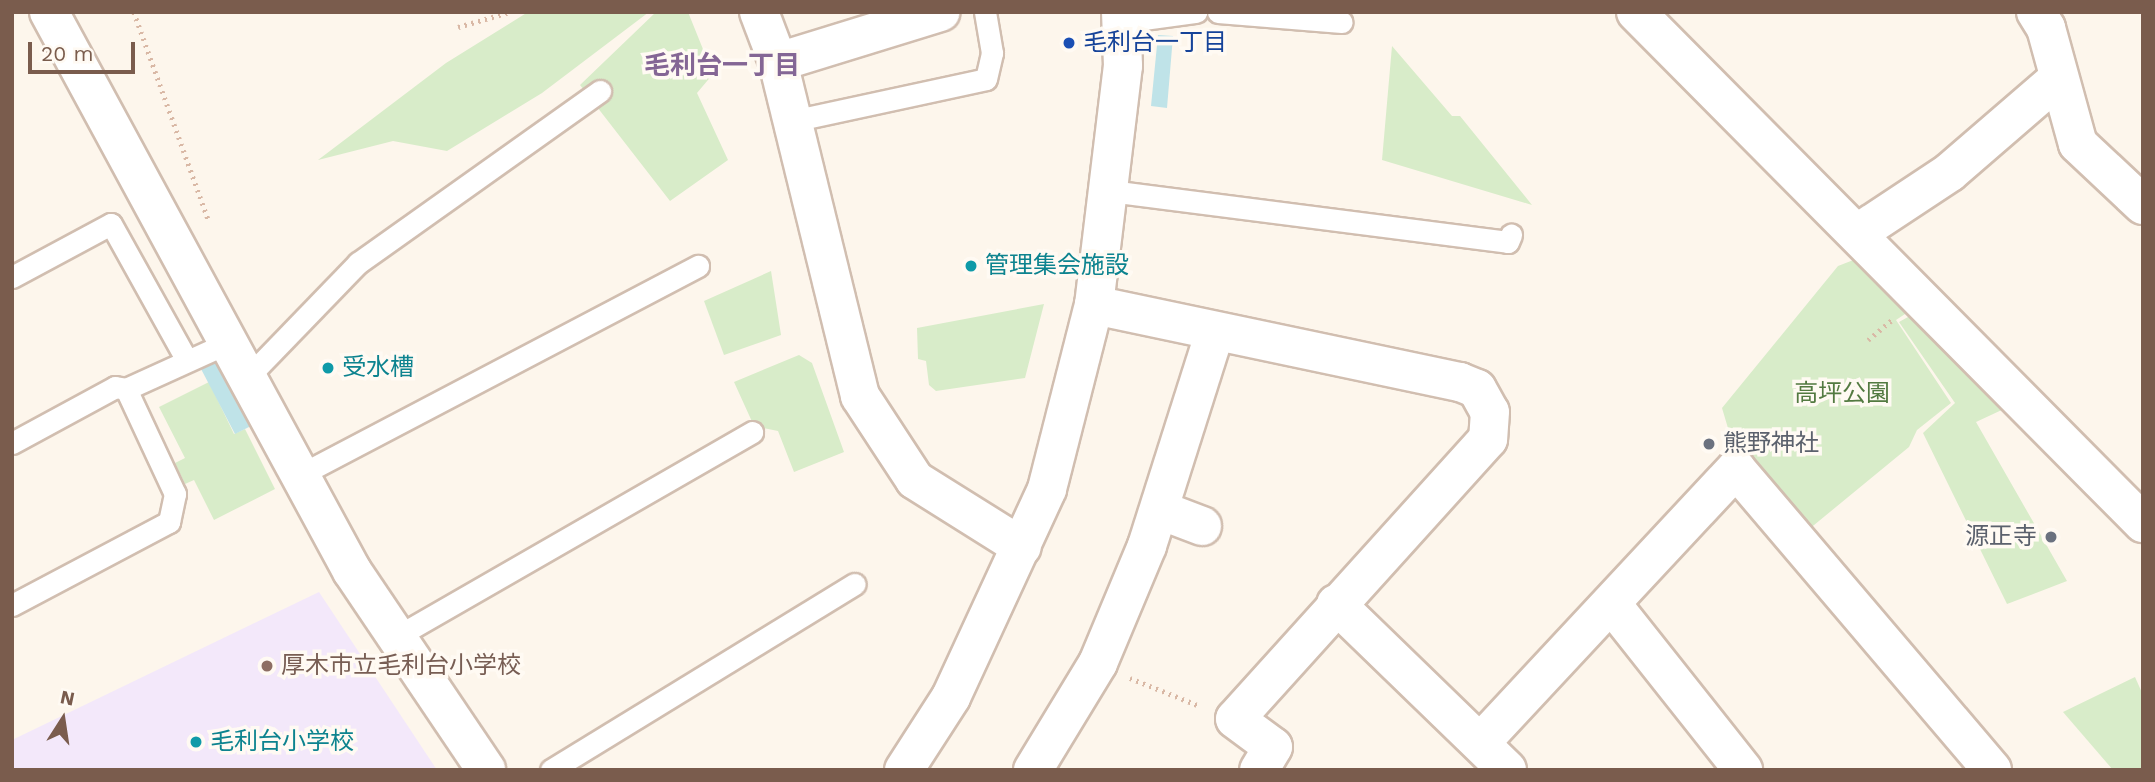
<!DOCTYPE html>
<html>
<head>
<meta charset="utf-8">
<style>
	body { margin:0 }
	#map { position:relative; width:2155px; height:782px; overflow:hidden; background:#fdf6ec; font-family:"Work Sans","Noto Sans JP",sans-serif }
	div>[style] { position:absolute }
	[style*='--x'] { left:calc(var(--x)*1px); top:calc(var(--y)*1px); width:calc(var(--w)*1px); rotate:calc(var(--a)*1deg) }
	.education>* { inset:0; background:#f3e8fa }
	.green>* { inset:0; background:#d8ecc9 }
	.water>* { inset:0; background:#bfe3e8 }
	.path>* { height:4.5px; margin-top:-2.25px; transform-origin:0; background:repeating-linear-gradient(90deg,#d9b8a5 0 2px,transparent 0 7px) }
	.roads { filter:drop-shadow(2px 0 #d1beb0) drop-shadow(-2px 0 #d1beb0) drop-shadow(0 2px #d1beb0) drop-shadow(0 -2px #d1beb0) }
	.lane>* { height:21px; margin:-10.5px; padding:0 10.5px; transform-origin:10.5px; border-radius:10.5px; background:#fff }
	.street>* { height:38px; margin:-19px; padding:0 19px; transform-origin:19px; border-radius:19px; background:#fff }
	.secondary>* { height:38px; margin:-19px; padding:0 19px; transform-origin:19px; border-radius:19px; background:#fff }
	.dots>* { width:19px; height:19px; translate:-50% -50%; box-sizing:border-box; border:4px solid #fffaf3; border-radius:50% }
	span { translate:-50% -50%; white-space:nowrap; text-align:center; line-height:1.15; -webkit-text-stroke:7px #fffaf3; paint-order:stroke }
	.transit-label { font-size:24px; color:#164399 }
	.left { translate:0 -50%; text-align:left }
	.culture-label { font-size:24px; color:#0d838f }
	.park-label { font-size:24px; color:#537a41 }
	.worship-label { font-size:24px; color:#5b616d }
	.right { translate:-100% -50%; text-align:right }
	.education-label { font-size:24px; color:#785e54 }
	.neighbourhood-label { font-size:26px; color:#846695; font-weight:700 }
	.frame { position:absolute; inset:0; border:14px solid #7a5c4d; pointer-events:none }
	.north { position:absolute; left:28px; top:684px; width:70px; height:70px; -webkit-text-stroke:5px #fffaf3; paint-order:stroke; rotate:12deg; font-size:19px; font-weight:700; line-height:28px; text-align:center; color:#7a5c4d }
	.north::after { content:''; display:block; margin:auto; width:24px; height:32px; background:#7a5c4d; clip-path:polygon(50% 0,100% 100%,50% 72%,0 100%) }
	.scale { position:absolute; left:28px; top:42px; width:107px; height:32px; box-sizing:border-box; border:4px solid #7a5c4d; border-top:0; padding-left:9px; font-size:21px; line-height:24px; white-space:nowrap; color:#7a5c4d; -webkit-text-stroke:5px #fffaf3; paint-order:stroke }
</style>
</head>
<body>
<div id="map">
	<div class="education">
		<div style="clip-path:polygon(319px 592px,437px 770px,12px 770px,12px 740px)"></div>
	</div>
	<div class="green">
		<div style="clip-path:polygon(528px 12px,649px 12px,542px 93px,447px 151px,393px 141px,318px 160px,446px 63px)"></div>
		<div style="clip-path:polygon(656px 12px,688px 12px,713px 74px,697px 93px,728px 160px,670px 201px,580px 85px)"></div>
		<div style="clip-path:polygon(1392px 46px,1452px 116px,1460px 116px,1532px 205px,1382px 160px)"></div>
		<div style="clip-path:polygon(1856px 259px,1911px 310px,1896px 320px,1951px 403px,1917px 430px,1909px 447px,1808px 530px,1733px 445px,1722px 408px,1838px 266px)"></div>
		<div style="clip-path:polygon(771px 271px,781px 335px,724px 355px,704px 301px)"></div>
		<div style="clip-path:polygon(1044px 304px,1025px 378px,936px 391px,929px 385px,926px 361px,918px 359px,917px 328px)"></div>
		<div style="clip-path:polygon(1917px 312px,2006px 408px,1976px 422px,2067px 581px,2007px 604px,1923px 433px,1955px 403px,1899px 322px)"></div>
		<div style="clip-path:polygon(799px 355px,812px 363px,844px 452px,794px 472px,778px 431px,754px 426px,734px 382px)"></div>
		<div style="clip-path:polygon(209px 382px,234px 434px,245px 429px,275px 489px,214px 520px,194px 480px,185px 484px,175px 463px,185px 458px,159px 407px)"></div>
		<div style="clip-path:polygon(2135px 677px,2143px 695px,2143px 770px,2113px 770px,2063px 712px)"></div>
	</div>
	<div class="water">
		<div style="clip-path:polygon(1158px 35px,1173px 36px,1167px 108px,1151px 106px)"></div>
		<div style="clip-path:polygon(216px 360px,251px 426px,235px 434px,200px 367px)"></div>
	</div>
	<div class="path">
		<div style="--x:134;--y:12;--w:223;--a:70.3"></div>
		<div style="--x:458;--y:27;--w:54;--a:-16.1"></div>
		<div style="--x:1868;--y:340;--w:31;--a:-40"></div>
		<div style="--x:1130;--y:678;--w:75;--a:21.8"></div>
	</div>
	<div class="roads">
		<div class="lane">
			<div style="--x:1218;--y:12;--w:124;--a:4.6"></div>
			<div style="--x:1121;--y:22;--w:76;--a:-7.6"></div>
			<div style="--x:792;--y:121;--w:198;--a:-12.2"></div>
			<div style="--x:986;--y:79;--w:27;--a:-77"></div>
			<div style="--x:992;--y:53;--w:42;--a:-99.7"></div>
			<div style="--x:1110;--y:191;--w:401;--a:7.3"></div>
			<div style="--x:1508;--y:242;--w:8;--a:-67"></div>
			<div style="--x:12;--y:277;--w:112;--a:-28.2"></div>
			<div style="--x:111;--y:224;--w:152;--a:60.9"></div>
			<div style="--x:245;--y:380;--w:163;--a:-46"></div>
			<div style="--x:358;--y:263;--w:297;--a:-35.4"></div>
			<div style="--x:12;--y:443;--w:117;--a:-28.5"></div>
			<div style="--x:115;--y:387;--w:11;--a:10"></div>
			<div style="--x:126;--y:389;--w:109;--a:-24.4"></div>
			<div style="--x:298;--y:476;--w:452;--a:-27.7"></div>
			<div style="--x:12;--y:605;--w:178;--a:-27.9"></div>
			<div style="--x:169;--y:522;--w:29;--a:-78"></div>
			<div style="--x:175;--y:494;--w:116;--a:-115"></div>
			<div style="--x:396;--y:637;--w:411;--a:-29.9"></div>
			<div style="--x:551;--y:770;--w:356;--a:-31.5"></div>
		</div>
		<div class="street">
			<div style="--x:49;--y:12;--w:636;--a:61.54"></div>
			<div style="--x:352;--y:571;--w:240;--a:56"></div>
			<div style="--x:759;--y:12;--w:53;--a:69.2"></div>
			<div style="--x:778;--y:62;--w:344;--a:76.2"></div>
			<div style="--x:860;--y:396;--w:100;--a:56.8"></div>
			<div style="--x:915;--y:480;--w:126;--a:32.1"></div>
			<div style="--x:1636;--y:12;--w:720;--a:45.23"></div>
			<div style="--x:2036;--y:12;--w:19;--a:58"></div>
			<div style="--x:2046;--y:28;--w:120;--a:74.6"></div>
			<div style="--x:2078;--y:144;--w:89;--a:43.2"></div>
			<div style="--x:778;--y:62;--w:170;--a:-17.1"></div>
			<div style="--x:1858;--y:233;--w:110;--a:-33.5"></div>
			<div style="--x:1950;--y:172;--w:144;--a:-40.8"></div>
			<div style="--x:1094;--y:305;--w:374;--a:11.9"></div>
			<div style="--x:1460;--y:382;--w:18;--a:22"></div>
			<div style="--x:1477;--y:389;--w:26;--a:61"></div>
			<div style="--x:1490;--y:412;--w:27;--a:94"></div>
			<div style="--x:1488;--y:439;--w:377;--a:132.1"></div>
			<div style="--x:1235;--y:719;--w:47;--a:36.4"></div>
			<div style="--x:1273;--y:747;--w:27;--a:121"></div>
			<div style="--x:1160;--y:510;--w:45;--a:20.9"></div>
			<div style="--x:1336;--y:604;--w:238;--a:44.1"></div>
			<div style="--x:1614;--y:607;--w:208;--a:51.6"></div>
			<div style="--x:1483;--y:740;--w:371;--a:-47"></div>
			<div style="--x:1736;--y:469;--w:395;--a:49.6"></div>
			<div style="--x:1033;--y:770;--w:125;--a:-58.7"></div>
			<div style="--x:1098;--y:663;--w:127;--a:-67.3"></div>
			<div style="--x:1147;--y:546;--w:225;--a:-72.4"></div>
		</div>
		<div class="secondary">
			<div style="--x:904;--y:770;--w:87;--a:-57.2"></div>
			<div style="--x:951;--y:697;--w:229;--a:-65.2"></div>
			<div style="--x:1047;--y:489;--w:190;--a:-75.7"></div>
			<div style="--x:1094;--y:305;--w:241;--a:-83.1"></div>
			<div style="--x:1123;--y:66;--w:54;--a:-92.1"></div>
		</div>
	</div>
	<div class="dots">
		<div style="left:1069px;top:43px;background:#1a4fb4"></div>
		<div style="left:971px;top:266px;background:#0f9aa8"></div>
		<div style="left:328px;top:368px;background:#0f9aa8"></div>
		<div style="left:1709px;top:444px;background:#6b7280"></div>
		<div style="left:2051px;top:537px;background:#6b7280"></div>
		<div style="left:267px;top:666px;background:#8d6e63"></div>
		<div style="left:196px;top:742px;background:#0f9aa8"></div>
	</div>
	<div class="transit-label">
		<span class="left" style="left:1083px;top:43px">毛利台一丁目</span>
	</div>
	<div class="culture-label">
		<span class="left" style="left:985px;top:266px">管理集会施設</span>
		<span class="left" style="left:342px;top:368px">受水槽</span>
		<span class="left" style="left:210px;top:742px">毛利台小学校</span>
	</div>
	<div class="park-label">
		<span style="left:1842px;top:394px">高坪公園</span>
	</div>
	<div class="worship-label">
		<span class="left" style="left:1723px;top:444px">熊野神社</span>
		<span class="right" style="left:2037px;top:537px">源正寺</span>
	</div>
	<div class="education-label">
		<span class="left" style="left:281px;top:666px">厚木市立毛利台小学校</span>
	</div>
	<div class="neighbourhood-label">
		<span style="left:722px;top:66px">毛利台一丁目</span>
	</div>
	<div class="frame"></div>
	<div class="north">N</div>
	<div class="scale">20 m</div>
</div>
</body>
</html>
